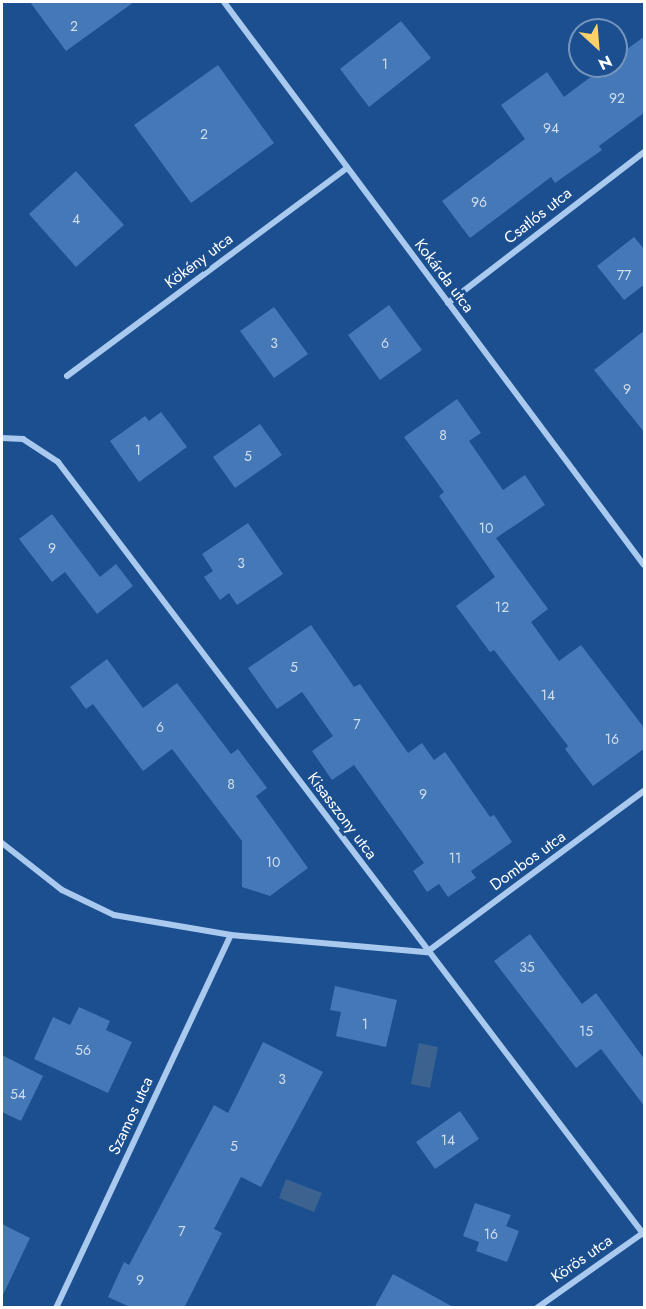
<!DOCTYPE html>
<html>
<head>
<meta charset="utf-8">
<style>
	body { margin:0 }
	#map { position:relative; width:646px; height:1309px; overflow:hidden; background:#1b4f8f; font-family:Jost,sans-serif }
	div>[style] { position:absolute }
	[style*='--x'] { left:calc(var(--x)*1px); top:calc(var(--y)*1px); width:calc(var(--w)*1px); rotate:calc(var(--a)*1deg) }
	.water>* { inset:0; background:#3c6290 }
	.building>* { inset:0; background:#4478b7 }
	.street>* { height:6px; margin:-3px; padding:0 3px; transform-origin:3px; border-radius:3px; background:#a9c9ee }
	span { translate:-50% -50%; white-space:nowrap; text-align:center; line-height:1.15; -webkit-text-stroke:6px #1b4f8f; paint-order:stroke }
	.number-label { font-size:14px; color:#d0dded }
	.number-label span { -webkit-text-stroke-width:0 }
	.street-label { font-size:16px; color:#fff }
	.frame { position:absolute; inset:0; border:3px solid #fff; pointer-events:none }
	.north { position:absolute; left:568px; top:18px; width:60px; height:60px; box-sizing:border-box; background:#1b4f8f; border:2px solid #7695bc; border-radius:50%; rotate:154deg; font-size:16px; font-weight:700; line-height:24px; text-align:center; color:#fff }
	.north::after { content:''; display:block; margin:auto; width:21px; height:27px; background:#ffd166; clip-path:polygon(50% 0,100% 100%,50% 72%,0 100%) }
</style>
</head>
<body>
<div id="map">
	<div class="water">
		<div style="clip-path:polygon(419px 1043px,438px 1047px,430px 1088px,411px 1084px)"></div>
		<div style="clip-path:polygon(286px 1179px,322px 1193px,314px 1212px,279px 1198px)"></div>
	</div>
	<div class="building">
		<div style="clip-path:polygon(30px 2px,134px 2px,66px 51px)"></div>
		<div style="clip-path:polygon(401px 21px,431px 58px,369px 107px,340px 69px)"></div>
		<div style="clip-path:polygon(645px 36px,645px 112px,599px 146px,602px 150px,555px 183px,551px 177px,470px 238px,442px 201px,525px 139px,501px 105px,547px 72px,564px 97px,605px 66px,616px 66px,616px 57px)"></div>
		<div style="clip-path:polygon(218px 65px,274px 143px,191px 203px,134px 125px)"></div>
		<div style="clip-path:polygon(76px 171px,124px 225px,76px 267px,29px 214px)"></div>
		<div style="clip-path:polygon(634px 237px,645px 250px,645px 284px,624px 300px,597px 266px)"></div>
		<div style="clip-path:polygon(389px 305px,422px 350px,380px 380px,348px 335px)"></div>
		<div style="clip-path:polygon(274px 307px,308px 354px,274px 378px,240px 331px)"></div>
		<div style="clip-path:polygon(645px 330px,645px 433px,594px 370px)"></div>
		<div style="clip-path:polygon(457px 399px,481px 433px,469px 441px,503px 490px,525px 475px,545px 505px,496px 538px,548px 609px,531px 622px,559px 661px,581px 645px,645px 729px,645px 748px,593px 786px,565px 749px,568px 746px,494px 650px,490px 652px,456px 606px,495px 577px,439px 496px,444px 492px,404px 437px)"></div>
		<div style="clip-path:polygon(161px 412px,187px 447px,139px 482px,110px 441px,145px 416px,149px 421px)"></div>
		<div style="clip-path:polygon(260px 424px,282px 455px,235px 488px,213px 457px)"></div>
		<div style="clip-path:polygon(52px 514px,100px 577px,116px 564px,133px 586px,97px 614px,65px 572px,52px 582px,19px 539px)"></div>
		<div style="clip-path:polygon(248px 523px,283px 574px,237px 605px,229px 593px,220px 600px,204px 577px,213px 571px,202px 554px)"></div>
		<div style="clip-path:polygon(311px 625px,354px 687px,360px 684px,408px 753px,422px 743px,434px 760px,445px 752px,490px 817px,494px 815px,512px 842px,471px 871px,476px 878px,448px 897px,439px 884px,427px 892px,413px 871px,424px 863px,354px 765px,332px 780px,312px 751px,333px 736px,302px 692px,277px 709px,248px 668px)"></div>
		<div style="clip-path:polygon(107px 659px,143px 708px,177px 683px,231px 754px,238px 749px,267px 788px,256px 796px,308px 868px,270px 896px,242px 887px,242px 841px,172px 749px,143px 771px,93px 704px,86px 709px,70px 687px)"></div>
		<div style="clip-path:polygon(530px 934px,582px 1004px,596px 993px,645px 1060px,645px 1107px,601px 1049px,576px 1068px,494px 961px)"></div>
		<div style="clip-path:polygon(335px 986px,397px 1000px,386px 1047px,336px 1036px,341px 1012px,330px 1010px)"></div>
		<div style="clip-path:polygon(79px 1007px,110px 1021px,106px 1030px,132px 1042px,108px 1093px,34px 1059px,53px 1017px,70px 1025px)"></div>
		<div style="clip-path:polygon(263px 1042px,323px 1072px,261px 1187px,241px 1177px,214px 1229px,222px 1233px,184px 1308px,132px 1308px,108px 1297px,124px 1262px,129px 1265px,214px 1105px,228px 1113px)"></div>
		<div style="clip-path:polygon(2px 1055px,43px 1076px,21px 1121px,2px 1112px)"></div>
		<div style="clip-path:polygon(460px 1111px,479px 1139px,435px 1169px,416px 1142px)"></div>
		<div style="clip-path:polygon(475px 1203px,511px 1215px,506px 1226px,519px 1231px,507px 1262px,476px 1251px,479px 1242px,463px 1236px)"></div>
		<div style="clip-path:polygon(2px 1224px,30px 1238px,2px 1297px)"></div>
		<div style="clip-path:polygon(393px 1274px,455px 1308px,374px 1308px)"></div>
	</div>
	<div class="street">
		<div style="--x:224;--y:2;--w:702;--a:53.28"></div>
		<div style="--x:448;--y:303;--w:247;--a:-37.6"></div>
		<div style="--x:67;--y:376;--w:349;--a:-36.6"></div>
		<div style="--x:2;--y:438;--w:21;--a:3"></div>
		<div style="--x:23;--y:439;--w:42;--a:33.3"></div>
		<div style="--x:58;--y:462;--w:970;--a:52.83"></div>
		<div style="--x:2;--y:843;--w:76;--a:38.1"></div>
		<div style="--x:62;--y:890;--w:58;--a:25.7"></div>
		<div style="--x:114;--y:915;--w:119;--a:9.7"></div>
		<div style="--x:231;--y:935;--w:197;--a:5"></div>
		<div style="--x:427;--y:952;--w:270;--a:-36.6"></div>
		<div style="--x:56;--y:1308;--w:412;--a:-64.9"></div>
		<div style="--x:537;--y:1308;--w:130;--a:-35.3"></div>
	</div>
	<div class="number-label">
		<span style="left:74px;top:26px">2</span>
		<span style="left:385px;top:64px">1</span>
		<span style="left:617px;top:98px">92</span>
		<span style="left:551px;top:128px">94</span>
		<span style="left:204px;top:134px">2</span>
		<span style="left:479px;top:202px">96</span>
		<span style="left:76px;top:219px">4</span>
		<span style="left:624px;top:275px">77</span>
		<span style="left:274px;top:343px">3</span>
		<span style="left:385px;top:343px">6</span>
		<span style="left:627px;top:389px">9</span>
		<span style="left:443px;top:435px">8</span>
		<span style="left:138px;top:450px">1</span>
		<span style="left:248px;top:456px">5</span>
		<span style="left:486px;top:528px">10</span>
		<span style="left:52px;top:548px">9</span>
		<span style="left:241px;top:563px">3</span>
		<span style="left:502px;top:607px">12</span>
		<span style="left:294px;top:667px">5</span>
		<span style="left:548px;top:695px">14</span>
		<span style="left:357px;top:724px">7</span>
		<span style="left:160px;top:727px">6</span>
		<span style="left:612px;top:739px">16</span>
		<span style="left:231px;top:784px">8</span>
		<span style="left:423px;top:794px">9</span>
		<span style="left:455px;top:858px">11</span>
		<span style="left:273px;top:862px">10</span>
		<span style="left:527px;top:967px">35</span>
		<span style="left:365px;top:1024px">1</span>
		<span style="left:586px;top:1031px">15</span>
		<span style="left:83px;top:1050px">56</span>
		<span style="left:282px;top:1079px">3</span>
		<span style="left:18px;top:1094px">54</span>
		<span style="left:448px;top:1140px">14</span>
		<span style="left:234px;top:1146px">5</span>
		<span style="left:182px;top:1231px">7</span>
		<span style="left:491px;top:1234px">16</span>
		<span style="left:140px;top:1280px">9</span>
	</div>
	<div class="street-label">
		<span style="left:538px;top:216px;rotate:-38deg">Csatlós utca</span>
		<span style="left:199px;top:261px;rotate:-37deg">Kökény utca</span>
		<span style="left:444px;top:276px;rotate:53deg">Kokárda utca</span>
		<span style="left:342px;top:816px;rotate:53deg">Kisasszony utca</span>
		<span style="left:528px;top:861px;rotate:-36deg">Dombos utca</span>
		<span style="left:131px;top:1116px;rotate:-65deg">Szamos utca</span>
		<span style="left:582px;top:1259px;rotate:-35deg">Körös utca</span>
	</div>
	<div class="frame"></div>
	<div class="north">N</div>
</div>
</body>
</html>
